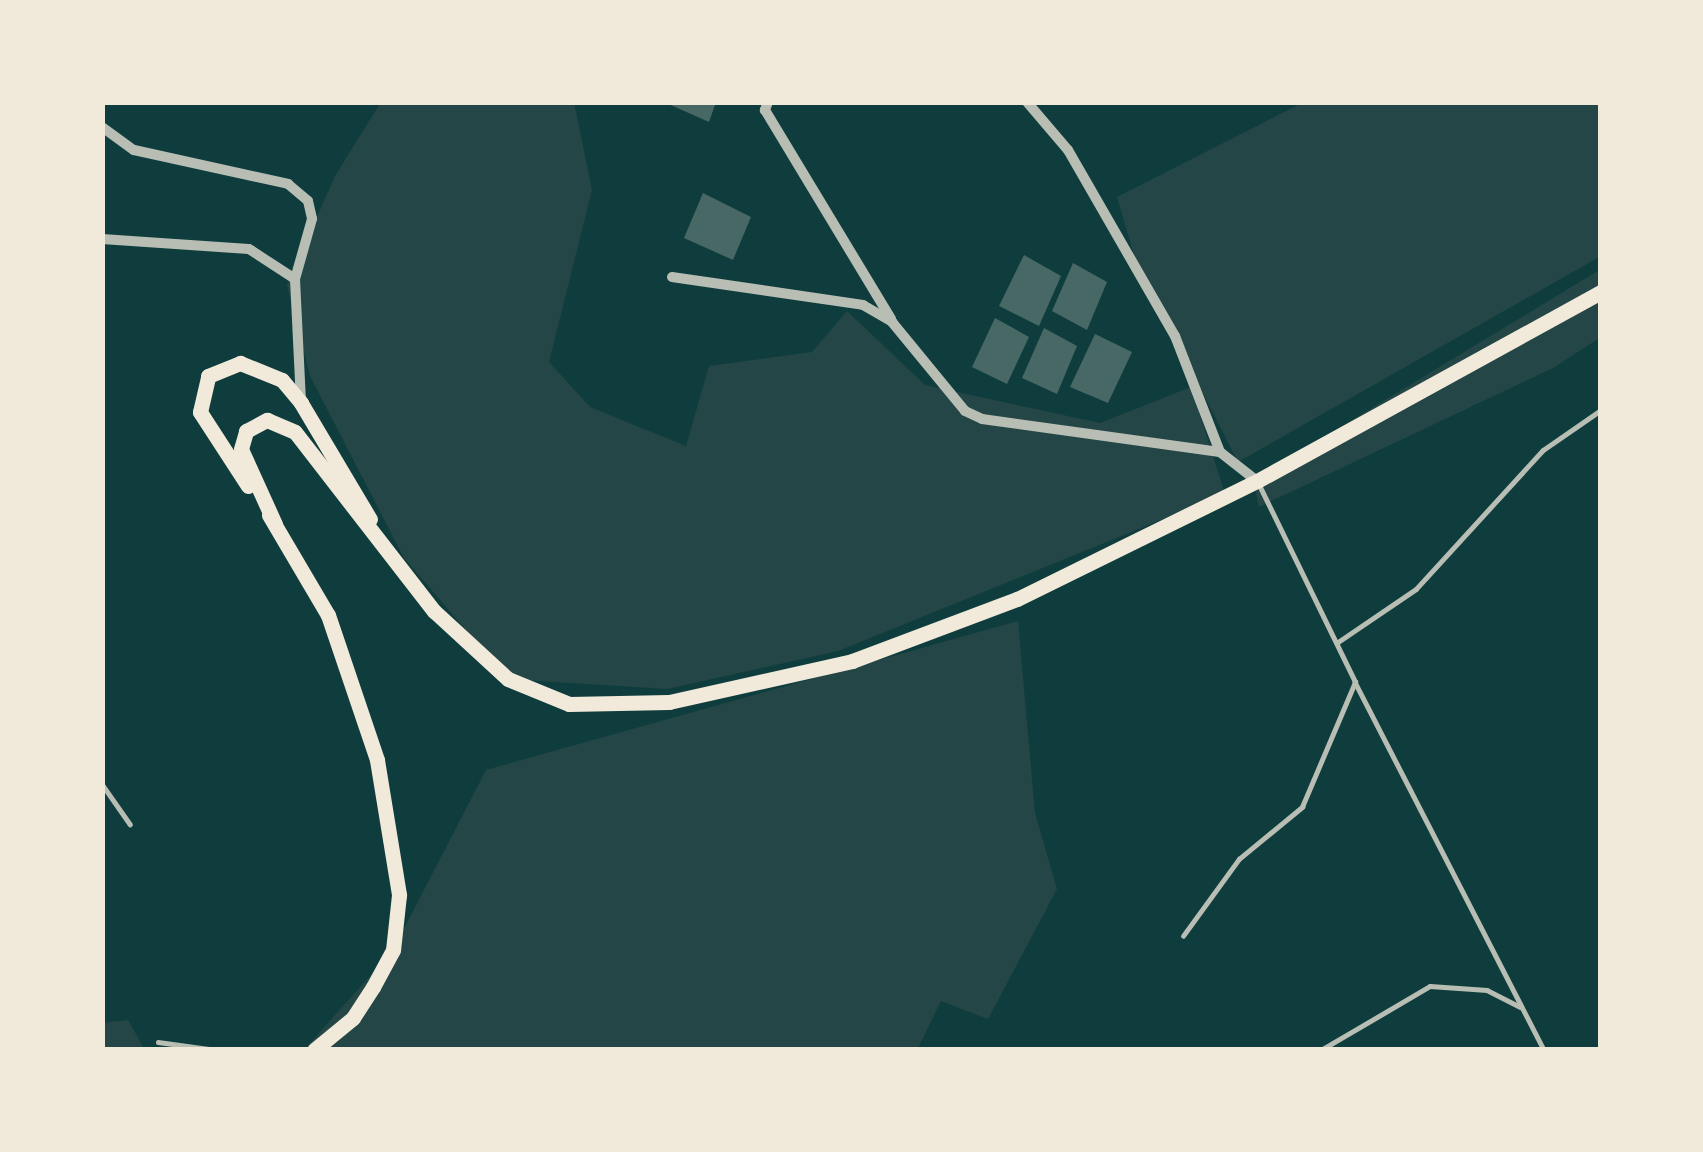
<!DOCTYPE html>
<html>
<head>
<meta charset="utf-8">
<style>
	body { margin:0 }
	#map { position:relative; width:1703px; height:1152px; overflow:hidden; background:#0f3d3e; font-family:Lato,sans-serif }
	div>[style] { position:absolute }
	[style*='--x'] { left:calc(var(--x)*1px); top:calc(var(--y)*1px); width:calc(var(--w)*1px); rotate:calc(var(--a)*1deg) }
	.green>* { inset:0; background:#244646 }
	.building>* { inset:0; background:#486865 }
	.service>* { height:4.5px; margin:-2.25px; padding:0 2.25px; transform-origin:2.25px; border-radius:2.25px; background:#b8beb3 }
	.minor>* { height:10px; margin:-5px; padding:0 5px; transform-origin:5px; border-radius:5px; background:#b8beb3 }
	.secondary>* { height:15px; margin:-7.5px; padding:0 7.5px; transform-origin:7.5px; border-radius:7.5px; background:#f1e9da }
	span { translate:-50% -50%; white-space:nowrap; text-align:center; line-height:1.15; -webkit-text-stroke:10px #f1e9da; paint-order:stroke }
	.frame { position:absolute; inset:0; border:105px solid #f1e9da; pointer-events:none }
</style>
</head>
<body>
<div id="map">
	<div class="green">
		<div style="clip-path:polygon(381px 102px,574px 102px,592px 190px,549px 362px,590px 407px,686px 446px,709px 366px,812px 352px,847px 311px,925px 385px,1100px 423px,1191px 387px,1225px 494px,838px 651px,667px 689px,508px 679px,404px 558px,310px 376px,287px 285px,335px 176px)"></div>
		<div style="clip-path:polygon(1304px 102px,1601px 102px,1601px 256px,1238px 462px,1136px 262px,1117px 197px)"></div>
		<div style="clip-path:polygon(1601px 269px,1601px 337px,1553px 368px,1259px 507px,1253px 480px)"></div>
		<div style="clip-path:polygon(1018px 621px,1035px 813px,1057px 889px,988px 1019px,941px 1001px,917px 1050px,304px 1050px,393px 950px,486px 770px)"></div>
		<div style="clip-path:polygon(128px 1020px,145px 1050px,102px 1050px,102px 1023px)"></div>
	</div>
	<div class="building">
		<div style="clip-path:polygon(664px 102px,716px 102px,709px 122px)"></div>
		<div style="clip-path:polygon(703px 193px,751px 217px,733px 260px,684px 238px)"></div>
		<div style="clip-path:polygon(1024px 255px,1061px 276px,1039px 326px,999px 306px)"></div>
		<div style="clip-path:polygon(1073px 263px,1107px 282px,1087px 330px,1052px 311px)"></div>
		<div style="clip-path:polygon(995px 318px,1029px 337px,1007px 384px,972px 367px)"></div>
		<div style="clip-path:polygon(1044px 328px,1077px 346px,1057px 394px,1022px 378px)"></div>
		<div style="clip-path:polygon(1095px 334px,1132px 352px,1108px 403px,1070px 387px)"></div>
	</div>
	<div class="service">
		<div style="--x:1338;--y:642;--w:94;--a:-34.2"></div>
		<div style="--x:1416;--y:589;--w:188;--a:-47.6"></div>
		<div style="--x:1543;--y:450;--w:70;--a:-34.6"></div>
		<div style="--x:1355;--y:682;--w:414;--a:62.8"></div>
		<div style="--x:102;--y:784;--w:49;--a:55"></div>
		<div style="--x:1183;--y:936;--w:95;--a:-54"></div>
		<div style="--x:1239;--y:859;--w:82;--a:-39.5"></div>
		<div style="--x:1302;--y:807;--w:136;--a:-67"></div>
		<div style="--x:1355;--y:682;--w:221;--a:-116"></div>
		<div style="--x:158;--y:1042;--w:60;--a:7.7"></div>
		<div style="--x:1321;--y:1050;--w:126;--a:-30.4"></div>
		<div style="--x:1430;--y:986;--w:57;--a:4"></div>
		<div style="--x:1487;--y:990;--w:37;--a:27"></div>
	</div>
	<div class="minor">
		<div style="--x:768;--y:102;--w:9;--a:111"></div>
		<div style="--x:765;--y:110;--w:244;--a:58.9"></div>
		<div style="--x:1027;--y:102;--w:63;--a:49.5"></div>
		<div style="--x:1068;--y:150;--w:215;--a:60.1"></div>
		<div style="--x:1175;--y:336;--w:124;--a:68.8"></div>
		<div style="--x:102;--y:127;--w:39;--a:36"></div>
		<div style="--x:134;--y:150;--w:158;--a:12.4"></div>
		<div style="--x:288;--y:184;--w:26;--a:40"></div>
		<div style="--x:308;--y:201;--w:18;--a:77"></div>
		<div style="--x:312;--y:219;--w:62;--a:105.8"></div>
		<div style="--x:295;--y:279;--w:123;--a:87.2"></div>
		<div style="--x:102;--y:239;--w:147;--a:3.9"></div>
		<div style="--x:249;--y:249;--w:55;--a:33.1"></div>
		<div style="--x:672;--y:277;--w:193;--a:8.3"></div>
		<div style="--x:863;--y:305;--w:34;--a:30"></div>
		<div style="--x:892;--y:322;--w:115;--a:50.6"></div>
		<div style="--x:965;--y:411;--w:19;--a:25"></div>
		<div style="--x:982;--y:419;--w:240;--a:7.9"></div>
		<div style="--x:1220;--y:452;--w:47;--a:38.1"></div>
	</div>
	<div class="secondary">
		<div style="--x:248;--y:486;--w:88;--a:-123"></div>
		<div style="--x:200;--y:412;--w:37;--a:-77"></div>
		<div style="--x:208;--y:376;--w:35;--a:-22"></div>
		<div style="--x:240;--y:363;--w:45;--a:22"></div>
		<div style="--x:282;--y:380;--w:30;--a:50"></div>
		<div style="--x:301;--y:403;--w:135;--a:59.3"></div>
		<div style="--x:269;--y:515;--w:116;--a:59.5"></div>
		<div style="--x:328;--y:615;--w:153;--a:71.3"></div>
		<div style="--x:377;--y:760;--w:137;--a:80.7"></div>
		<div style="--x:399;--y:895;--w:55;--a:96.2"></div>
		<div style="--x:393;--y:950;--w:42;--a:118.4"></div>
		<div style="--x:373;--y:987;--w:37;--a:123"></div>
		<div style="--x:353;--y:1018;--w:50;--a:140.6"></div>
		<div style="--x:275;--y:524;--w:82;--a:-114.4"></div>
		<div style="--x:241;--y:449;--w:19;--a:-74"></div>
		<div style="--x:246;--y:431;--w:24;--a:-28"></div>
		<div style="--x:267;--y:420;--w:30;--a:23"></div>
		<div style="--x:295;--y:432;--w:227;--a:52.2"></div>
		<div style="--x:434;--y:611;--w:100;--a:42.6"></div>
		<div style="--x:508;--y:679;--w:66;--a:22.3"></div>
		<div style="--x:569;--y:704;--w:100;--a:-1.1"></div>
		<div style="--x:669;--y:702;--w:188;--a:-12.6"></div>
		<div style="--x:852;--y:661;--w:176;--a:-20.6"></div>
		<div style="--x:1017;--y:599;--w:267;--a:-26.2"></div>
		<div style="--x:1257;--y:481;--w:393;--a:-28.8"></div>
	</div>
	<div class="frame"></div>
</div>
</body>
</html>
